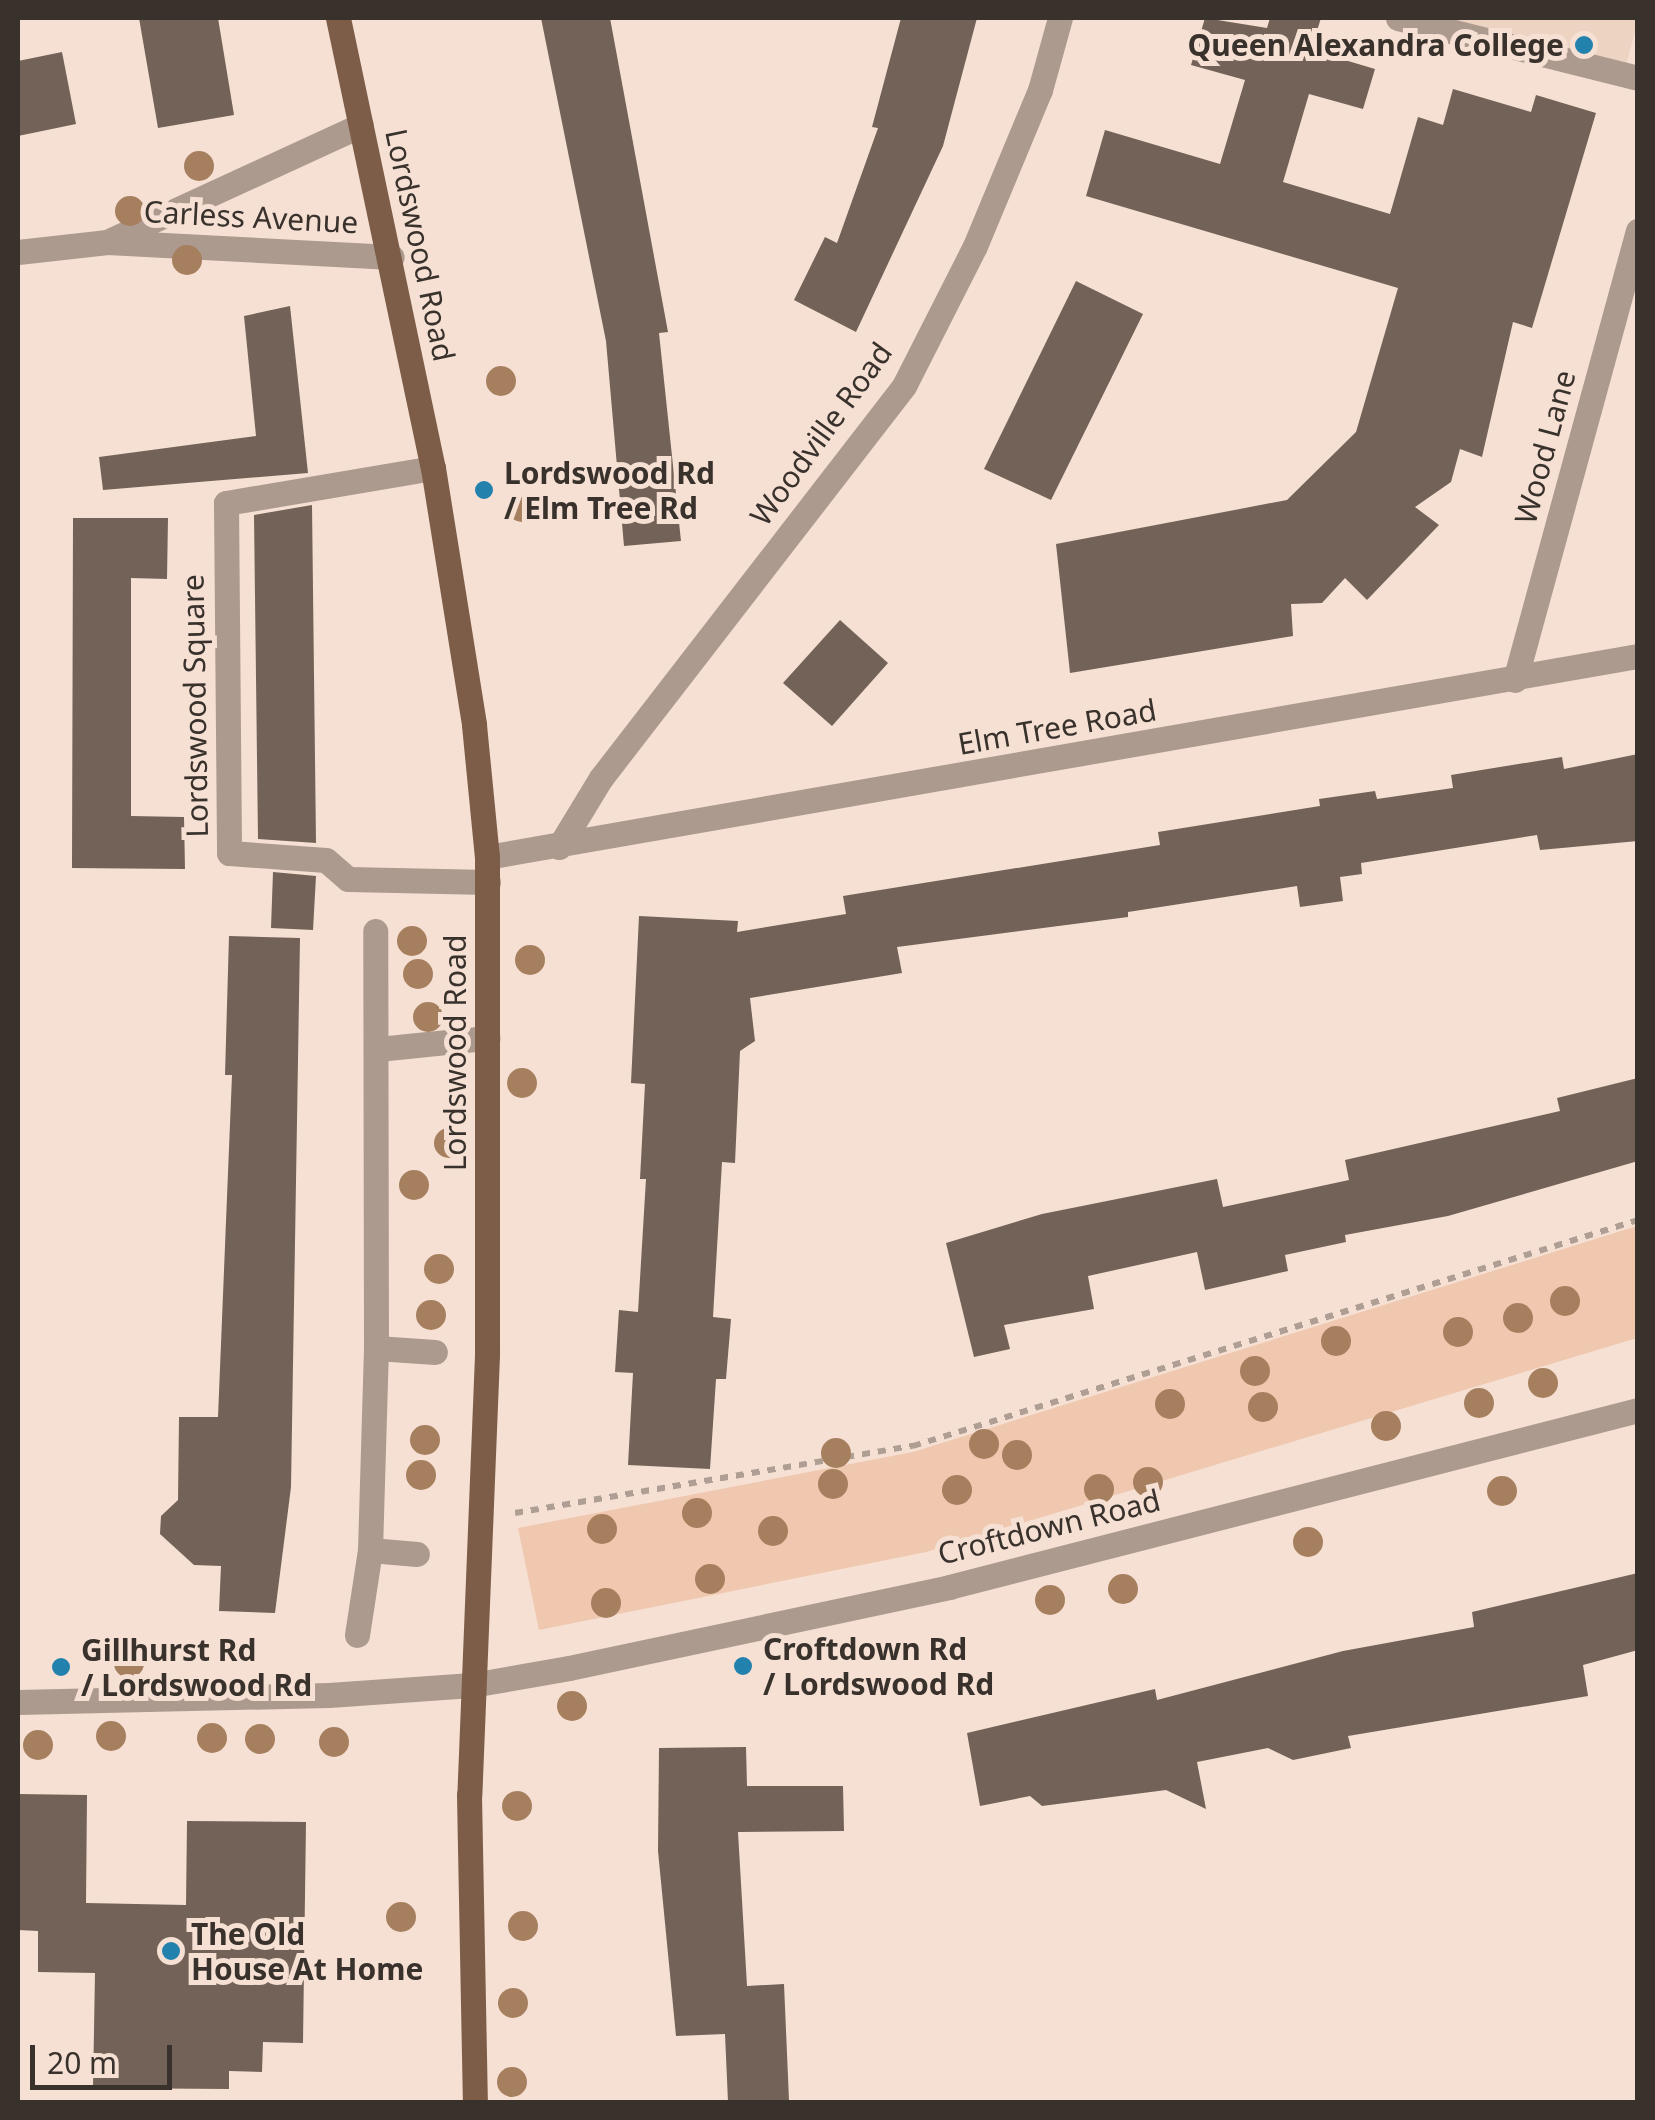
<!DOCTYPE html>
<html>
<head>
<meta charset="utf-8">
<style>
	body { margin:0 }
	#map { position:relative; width:1655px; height:2120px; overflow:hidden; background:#f5e0d3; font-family:"Noto Sans",sans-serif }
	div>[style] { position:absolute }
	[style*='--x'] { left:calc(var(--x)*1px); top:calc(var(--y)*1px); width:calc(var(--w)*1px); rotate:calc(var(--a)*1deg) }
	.built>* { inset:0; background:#edd3c2 }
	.green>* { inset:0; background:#efc8af }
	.building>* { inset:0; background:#736257 }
	.path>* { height:6px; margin-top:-3px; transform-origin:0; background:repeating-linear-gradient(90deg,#ae9e94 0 8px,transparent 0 16px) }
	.minor>* { height:25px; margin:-12.5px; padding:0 12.5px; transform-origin:12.5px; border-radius:12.5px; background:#ad9a8e }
	.major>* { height:25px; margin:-12.5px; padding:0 12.5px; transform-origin:12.5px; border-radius:12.5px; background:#7d5d47 }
	.trees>* { width:30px; height:30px; margin:-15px; border-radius:50%; background:#a67f5f }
	.dots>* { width:28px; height:28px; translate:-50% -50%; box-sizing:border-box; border:5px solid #f5e0d3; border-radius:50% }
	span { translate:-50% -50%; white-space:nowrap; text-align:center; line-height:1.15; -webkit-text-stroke:10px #f5e0d3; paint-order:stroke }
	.poi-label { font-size:30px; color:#39312c; font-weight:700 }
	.right { translate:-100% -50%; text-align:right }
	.left { translate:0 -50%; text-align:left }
	.street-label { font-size:30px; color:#39312c }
	.frame { position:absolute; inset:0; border:20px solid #39312c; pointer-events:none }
	.scale { position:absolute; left:30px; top:2045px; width:142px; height:45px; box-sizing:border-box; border:5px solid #39312c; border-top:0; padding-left:12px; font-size:30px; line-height:35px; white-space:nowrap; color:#39312c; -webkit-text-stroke:8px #f5e0d3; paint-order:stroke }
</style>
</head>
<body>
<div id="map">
	<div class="built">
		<div style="clip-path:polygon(1440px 18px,1637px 18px,1638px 21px,1625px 69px)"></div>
	</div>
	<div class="green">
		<div style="clip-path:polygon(1637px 1226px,1637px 1338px,926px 1552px,539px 1630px,518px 1528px,913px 1452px)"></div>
	</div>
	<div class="building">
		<div style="clip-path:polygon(139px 18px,218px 18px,234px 115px,158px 128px)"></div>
		<div style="clip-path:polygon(541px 18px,610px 18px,668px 332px,659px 333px,681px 541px,624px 546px,606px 341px)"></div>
		<div style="clip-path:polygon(901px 18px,977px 18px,943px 146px,856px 332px,794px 300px,825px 237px,837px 243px,878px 128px,872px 127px)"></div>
		<div style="clip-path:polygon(1205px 18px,1267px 28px,1270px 18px,1321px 18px,1311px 50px,1375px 69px,1363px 109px,1309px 94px,1283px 182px,1390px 214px,1418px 117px,1443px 125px,1453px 89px,1531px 112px,1536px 95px,1596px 113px,1532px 328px,1513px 322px,1482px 457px,1460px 449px,1451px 482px,1415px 507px,1439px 525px,1367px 600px,1345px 578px,1322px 603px,1291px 604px,1293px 636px,1070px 673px,1056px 544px,1287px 500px,1356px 432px,1398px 288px,1086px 196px,1105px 130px,1220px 164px,1245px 80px,1191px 65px)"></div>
		<div style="clip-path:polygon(62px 52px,76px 124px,18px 136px,18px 61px)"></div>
		<div style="clip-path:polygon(1076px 281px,1143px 314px,1051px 500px,984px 469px)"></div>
		<div style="clip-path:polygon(290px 306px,308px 473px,103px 490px,99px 457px,256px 436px,244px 316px)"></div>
		<div style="clip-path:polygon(312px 505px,316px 843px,258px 839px,254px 515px)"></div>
		<div style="clip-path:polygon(73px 518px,168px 518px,167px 579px,131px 578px,131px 816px,184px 817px,185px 869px,72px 868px)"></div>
		<div style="clip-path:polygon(840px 620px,888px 663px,832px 726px,783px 683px)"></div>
		<div style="clip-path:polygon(1638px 754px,1638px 841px,1540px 850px,1537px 835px,1361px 863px,1362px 874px,1340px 877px,1343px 901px,1300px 907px,1297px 886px,1128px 912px,1128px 917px,897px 947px,902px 973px,750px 998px,755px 1041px,740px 1051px,735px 1163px,722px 1162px,713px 1317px,731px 1319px,726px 1379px,716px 1379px,710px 1469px,628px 1465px,633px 1373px,615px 1372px,619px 1310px,638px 1312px,646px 1179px,640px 1179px,645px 1084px,631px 1083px,639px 916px,738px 921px,737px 932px,846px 914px,843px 896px,1160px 845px,1158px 832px,1320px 806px,1319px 799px,1375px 791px,1377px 799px,1453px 788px,1451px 775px,1562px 757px,1564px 769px)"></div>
		<div style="clip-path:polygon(273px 872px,316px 876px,313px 930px,271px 928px)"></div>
		<div style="clip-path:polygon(229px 936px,300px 938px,291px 1487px,275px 1613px,219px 1611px,221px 1566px,194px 1565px,160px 1534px,161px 1516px,178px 1500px,179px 1417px,218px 1417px,232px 1075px,225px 1075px)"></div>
		<div style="clip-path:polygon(1638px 1078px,1638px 1161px,1448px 1216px,1345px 1235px,1346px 1242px,1285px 1255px,1288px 1271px,1205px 1290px,1197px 1252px,1088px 1276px,1094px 1309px,1004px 1325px,1010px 1349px,974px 1357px,946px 1243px,1042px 1214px,1217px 1179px,1223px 1207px,1349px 1180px,1345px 1160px,1560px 1111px,1557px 1098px)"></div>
		<div style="clip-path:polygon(1638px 1573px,1638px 1650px,1583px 1665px,1588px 1696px,1348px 1736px,1351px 1748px,1293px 1760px,1268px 1748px,1197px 1762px,1206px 1809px,1166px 1790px,1042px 1806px,1030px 1796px,980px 1806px,967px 1733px,1155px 1689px,1157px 1700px,1343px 1651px,1474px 1627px,1472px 1612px)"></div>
		<div style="clip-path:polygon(746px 1747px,747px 1786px,843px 1786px,844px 1831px,738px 1832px,747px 1986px,784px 1984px,789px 2100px,728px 2102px,725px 2034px,676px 2036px,658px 1851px,659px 1748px)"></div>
		<div style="clip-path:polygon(18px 1794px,87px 1795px,86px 1903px,186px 1905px,187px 1821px,306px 1822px,303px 2043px,263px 2042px,262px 2072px,229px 2071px,229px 2089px,93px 2088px,95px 1973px,38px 1972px,38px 1931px,18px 1930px)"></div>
	</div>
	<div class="path">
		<div style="--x:515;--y:1513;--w:404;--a:-9.6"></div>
		<div style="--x:913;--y:1446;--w:759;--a:-17.31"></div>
	</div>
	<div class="minor">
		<div style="--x:1398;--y:18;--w:247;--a:14"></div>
		<div style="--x:111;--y:240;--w:275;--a:-24.7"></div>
		<div style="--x:18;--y:252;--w:90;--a:-6.4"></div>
		<div style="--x:107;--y:242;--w:285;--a:3"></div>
		<div style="--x:433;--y:468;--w:210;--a:170.4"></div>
		<div style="--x:226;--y:503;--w:350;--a:89.5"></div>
		<div style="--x:229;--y:853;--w:97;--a:4.1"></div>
		<div style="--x:326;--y:860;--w:29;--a:41"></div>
		<div style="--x:348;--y:879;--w:140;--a:1.2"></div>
		<div style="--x:1515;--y:680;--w:466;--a:-74.7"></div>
		<div style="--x:559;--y:847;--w:81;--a:-58.7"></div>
		<div style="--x:601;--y:778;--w:495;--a:-52.3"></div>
		<div style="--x:904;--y:386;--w:157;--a:-63.1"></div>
		<div style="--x:975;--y:246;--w:169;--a:-67.4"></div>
		<div style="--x:1040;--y:90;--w:75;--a:-74.5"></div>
		<div style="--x:487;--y:857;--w:1168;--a:-9.91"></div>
		<div style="--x:378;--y:1049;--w:110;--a:-5.8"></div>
		<div style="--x:376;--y:1348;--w:59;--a:3.9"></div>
		<div style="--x:370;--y:1550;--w:47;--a:4.9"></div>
		<div style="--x:357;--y:1635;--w:86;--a:-81.3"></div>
		<div style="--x:370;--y:1550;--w:202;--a:-88.3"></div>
		<div style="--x:376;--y:1348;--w:417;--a:-90.1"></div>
		<div style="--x:18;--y:1702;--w:311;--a:-1.3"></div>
		<div style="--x:329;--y:1695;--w:143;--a:-4"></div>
		<div style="--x:472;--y:1685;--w:98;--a:-9.9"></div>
		<div style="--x:569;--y:1668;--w:389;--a:-12"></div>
		<div style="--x:949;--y:1587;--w:711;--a:-14.41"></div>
	</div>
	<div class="major">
		<div style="--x:338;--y:18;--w:460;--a:78.1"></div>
		<div style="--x:433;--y:468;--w:260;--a:80.9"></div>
		<div style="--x:474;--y:725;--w:133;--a:84.4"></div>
		<div style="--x:487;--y:857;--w:498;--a:90"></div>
		<div style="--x:487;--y:1355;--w:440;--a:92.3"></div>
		<div style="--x:469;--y:1795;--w:307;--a:88.9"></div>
	</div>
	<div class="trees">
		<div style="left:199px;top:166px"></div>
		<div style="left:130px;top:211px"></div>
		<div style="left:187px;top:260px"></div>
		<div style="left:501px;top:381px"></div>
		<div style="left:522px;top:507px"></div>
		<div style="left:412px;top:941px"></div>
		<div style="left:530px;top:960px"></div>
		<div style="left:418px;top:974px"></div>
		<div style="left:428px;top:1017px"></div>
		<div style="left:522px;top:1083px"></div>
		<div style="left:449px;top:1143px"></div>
		<div style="left:414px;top:1185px"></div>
		<div style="left:439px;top:1269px"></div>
		<div style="left:1565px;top:1301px"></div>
		<div style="left:431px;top:1315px"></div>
		<div style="left:1518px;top:1318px"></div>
		<div style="left:1458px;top:1332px"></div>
		<div style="left:1336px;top:1341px"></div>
		<div style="left:1255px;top:1371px"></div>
		<div style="left:1543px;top:1383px"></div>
		<div style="left:1479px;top:1403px"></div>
		<div style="left:1170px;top:1404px"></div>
		<div style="left:1263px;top:1407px"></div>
		<div style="left:1386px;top:1426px"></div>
		<div style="left:425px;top:1440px"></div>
		<div style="left:984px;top:1444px"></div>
		<div style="left:836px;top:1453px"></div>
		<div style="left:1017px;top:1455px"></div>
		<div style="left:421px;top:1475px"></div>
		<div style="left:1148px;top:1482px"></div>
		<div style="left:833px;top:1484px"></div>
		<div style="left:1099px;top:1489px"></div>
		<div style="left:957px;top:1490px"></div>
		<div style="left:1502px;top:1491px"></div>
		<div style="left:697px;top:1513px"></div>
		<div style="left:602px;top:1529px"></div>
		<div style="left:773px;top:1531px"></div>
		<div style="left:1308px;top:1542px"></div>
		<div style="left:710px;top:1579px"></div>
		<div style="left:1123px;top:1589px"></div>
		<div style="left:1050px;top:1600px"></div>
		<div style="left:606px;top:1603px"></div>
		<div style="left:129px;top:1663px"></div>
		<div style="left:572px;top:1706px"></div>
		<div style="left:111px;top:1736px"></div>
		<div style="left:212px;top:1738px"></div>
		<div style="left:260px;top:1739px"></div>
		<div style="left:334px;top:1742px"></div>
		<div style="left:38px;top:1745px"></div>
		<div style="left:517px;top:1806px"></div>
		<div style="left:401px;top:1917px"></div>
		<div style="left:523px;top:1926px"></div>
		<div style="left:513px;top:2003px"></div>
		<div style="left:512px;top:2082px"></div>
	</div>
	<div class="dots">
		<div style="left:1584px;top:45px;background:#2381ae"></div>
		<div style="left:484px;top:490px;background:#2381ae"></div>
		<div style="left:743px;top:1666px;background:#2381ae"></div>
		<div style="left:61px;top:1667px;background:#2381ae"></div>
		<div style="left:171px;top:1951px;background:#2381ae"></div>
	</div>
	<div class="poi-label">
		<span class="right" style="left:1564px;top:45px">Queen Alexandra College</span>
		<span class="left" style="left:504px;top:490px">Lordswood Rd<br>/ Elm Tree Rd</span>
		<span class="left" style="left:763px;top:1666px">Croftdown Rd<br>/ Lordswood Rd</span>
		<span class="left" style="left:81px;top:1667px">Gillhurst Rd<br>/ Lordswood Rd</span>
		<span class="left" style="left:191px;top:1951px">The Old<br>House At Home</span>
	</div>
	<div class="street-label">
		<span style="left:251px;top:217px;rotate:3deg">Carless Avenue</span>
		<span style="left:420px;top:245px;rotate:78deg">Lordswood Road</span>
		<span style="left:821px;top:434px;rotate:-54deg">Woodville Road</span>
		<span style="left:1545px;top:447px;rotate:-75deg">Wood Lane</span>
		<span style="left:195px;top:706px;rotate:-91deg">Lordswood Square</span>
		<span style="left:1057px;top:727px;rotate:-10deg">Elm Tree Road</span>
		<span style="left:455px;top:1053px;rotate:-90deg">Lordswood Road</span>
		<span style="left:1049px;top:1527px;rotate:-14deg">Croftdown Road</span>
	</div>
	<div class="frame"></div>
	<div class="scale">20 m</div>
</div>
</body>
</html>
